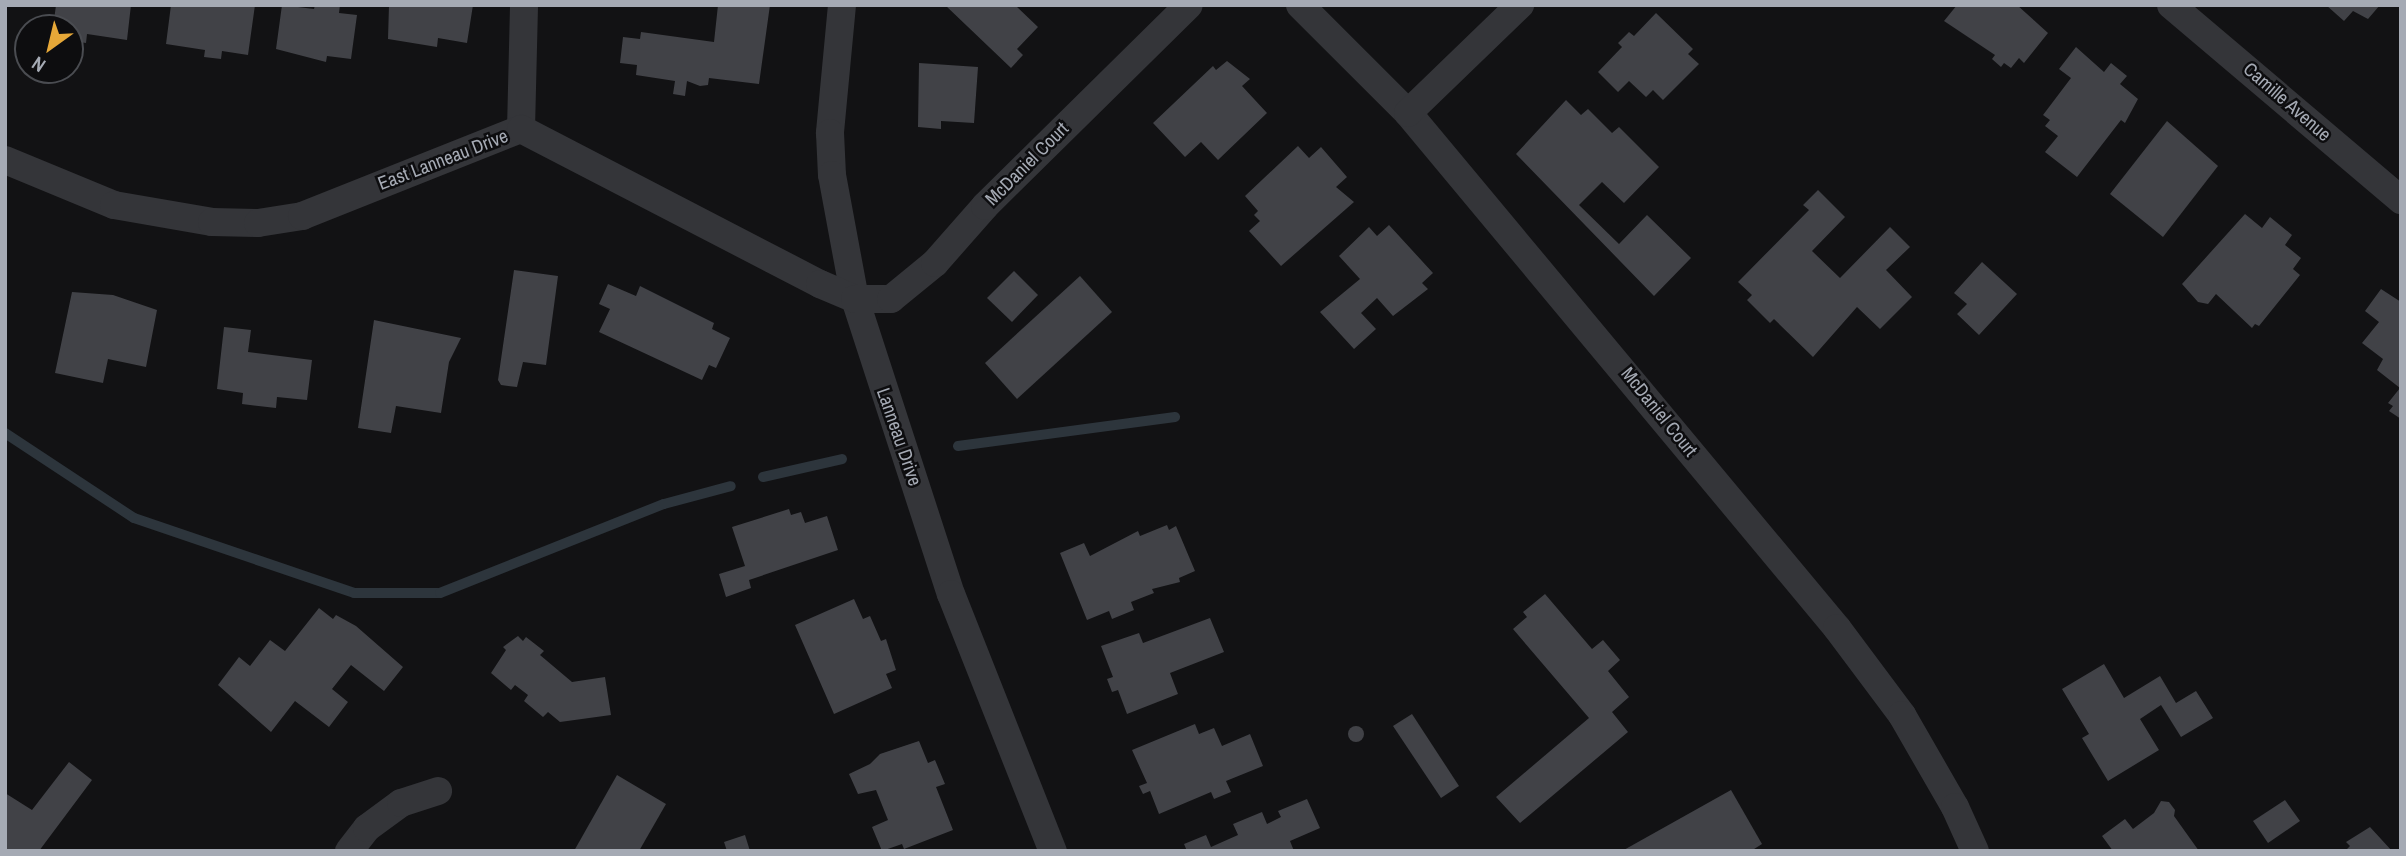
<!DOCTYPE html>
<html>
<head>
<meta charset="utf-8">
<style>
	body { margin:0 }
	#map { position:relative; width:2406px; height:856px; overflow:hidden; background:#121214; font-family:"Archivo Narrow",sans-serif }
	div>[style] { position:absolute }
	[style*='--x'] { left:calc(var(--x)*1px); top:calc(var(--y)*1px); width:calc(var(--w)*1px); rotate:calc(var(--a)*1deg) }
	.stream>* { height:10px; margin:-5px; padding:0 5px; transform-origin:5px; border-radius:5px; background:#2d353c }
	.building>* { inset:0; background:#414247 }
	.round { border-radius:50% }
	.street>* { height:28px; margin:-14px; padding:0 14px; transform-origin:14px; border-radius:14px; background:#343539 }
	span { translate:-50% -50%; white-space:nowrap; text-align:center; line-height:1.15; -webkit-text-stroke:5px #0d0d0f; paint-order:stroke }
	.street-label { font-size:19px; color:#a5aab4 }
	.frame { position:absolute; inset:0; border:7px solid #a5aab4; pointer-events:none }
	.north { position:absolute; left:14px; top:14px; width:70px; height:70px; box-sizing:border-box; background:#0d0d0f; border:2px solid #4a4c51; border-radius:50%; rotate:214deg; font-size:19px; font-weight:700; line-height:28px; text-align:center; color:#a5aab4 }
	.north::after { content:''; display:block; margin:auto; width:24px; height:32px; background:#e6a838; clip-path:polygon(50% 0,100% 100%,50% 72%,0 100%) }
</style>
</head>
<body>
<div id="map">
	<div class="stream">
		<div style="--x:5;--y:433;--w:154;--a:33.4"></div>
		<div style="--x:134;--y:518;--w:232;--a:18.8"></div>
		<div style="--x:354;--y:593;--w:86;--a:0"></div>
		<div style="--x:440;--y:593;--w:241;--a:-21.7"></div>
		<div style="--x:664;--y:504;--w:69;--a:-15"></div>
		<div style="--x:958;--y:446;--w:219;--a:-7.6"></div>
		<div style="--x:763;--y:477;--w:81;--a:-12.8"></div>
	</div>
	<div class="building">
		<div style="clip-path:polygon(56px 5px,131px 5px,127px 40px,87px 34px,86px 43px,73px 41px,70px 28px,53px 28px)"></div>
		<div style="clip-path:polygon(171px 5px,255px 5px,248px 55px,222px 51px,221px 59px,204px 57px,205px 50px,166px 44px)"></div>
		<div style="clip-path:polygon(282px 5px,314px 9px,315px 5px,340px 5px,339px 13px,357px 15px,351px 59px,327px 56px,326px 62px,276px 49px)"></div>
		<div style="clip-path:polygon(389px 5px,473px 5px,467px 43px,438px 38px,437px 47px,388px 39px)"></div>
		<div style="clip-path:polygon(718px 5px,770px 5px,759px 84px,709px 78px,708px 85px,700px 86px,687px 81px,685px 96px,673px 94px,675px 81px,636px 75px,637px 65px,620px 63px,623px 37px,640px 39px,641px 32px,714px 42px)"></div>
		<div style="clip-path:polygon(945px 5px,1015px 5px,1038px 27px,1017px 49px,1023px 55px,1011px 68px)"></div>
		<div style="clip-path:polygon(1957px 5px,2017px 5px,2048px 33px,2024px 63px,2019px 58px,2011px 68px,2004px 63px,2001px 67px,1992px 59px,1995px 55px,1944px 21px)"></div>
		<div style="clip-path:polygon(2326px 5px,2380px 5px,2368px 19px,2353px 11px,2344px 21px)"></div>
		<div style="clip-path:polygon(1656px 13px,1693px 49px,1688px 54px,1699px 64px,1663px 100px,1653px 90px,1646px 97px,1629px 81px,1618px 92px,1598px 72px,1622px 47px,1618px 43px,1629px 32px,1634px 36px)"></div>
		<div style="clip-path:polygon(2076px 47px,2104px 72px,2111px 63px,2127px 76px,2120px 84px,2138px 99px,2125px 123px,2121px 120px,2077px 177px,2045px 152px,2058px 136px,2045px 126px,2050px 120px,2043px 115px,2071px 78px,2059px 69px)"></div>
		<div style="clip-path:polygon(1227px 61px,1250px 79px,1242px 86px,1267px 113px,1218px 160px,1201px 142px,1185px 157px,1153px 123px,1213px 66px,1216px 70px)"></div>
		<div style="clip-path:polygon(919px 63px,978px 67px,974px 123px,941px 121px,941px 129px,918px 127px)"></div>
		<div style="clip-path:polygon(1566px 100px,1581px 115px,1588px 109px,1612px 133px,1619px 127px,1659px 167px,1624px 203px,1602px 182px,1579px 205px,1619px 244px,1647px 215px,1691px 258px,1654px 296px,1516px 154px)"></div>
		<div style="clip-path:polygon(2167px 121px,2218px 166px,2163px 237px,2110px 194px)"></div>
		<div style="clip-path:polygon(1298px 146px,1309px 158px,1321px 147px,1347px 177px,1336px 187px,1354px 202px,1281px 266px,1249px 231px,1260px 221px,1254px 215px,1258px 211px,1245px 196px)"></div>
		<div style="clip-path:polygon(1818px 190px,1845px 217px,1812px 251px,1840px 278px,1890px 227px,1910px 247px,1886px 270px,1912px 297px,1880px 329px,1857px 307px,1813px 357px,1774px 319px,1770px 323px,1747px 300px,1752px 295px,1738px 282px,1809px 210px,1803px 205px)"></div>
		<div style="clip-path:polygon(2245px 214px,2262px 228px,2270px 217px,2292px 235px,2285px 245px,2301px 258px,2293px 269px,2300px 275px,2259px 326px,2255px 324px,2252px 328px,2216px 294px,2208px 304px,2198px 302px,2182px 284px)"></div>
		<div style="clip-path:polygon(1389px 225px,1433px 273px,1422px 283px,1428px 289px,1393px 316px,1377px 298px,1361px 313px,1376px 329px,1354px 349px,1320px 312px,1360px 279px,1339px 256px,1369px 227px,1377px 236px)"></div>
		<div style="clip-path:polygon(1982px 262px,2017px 294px,1979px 335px,1957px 314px,1967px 304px,1954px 293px)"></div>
		<div style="clip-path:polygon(514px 270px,558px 276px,546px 365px,523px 362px,517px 387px,501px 385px,498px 380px)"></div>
		<div style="clip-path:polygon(1014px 271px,1038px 295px,1012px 322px,987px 298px)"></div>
		<div style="clip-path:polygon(1080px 276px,1112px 312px,1017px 399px,985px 363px)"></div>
		<div style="clip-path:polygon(608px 284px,636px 296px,640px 286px,714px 323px,712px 329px,730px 338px,716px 368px,709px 365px,702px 380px,599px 332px,610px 309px,599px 304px)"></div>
		<div style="clip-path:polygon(2381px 289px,2401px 302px,2401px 419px,2389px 411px,2393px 406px,2388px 403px,2400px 388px,2377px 370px,2383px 359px,2362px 343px,2379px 322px,2365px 311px)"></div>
		<div style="clip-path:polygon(72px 292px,113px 295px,157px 310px,146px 367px,108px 359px,103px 383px,55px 373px)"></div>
		<div style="clip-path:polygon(374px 320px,461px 338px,449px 362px,441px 413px,396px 406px,391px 433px,358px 428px)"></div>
		<div style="clip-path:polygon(224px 327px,251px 330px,248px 352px,312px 360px,307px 400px,277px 397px,276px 408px,242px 404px,243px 393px,217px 389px)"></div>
		<div style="clip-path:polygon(789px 509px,791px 515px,801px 512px,805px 523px,827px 516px,838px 550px,749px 580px,751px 588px,726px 597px,719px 574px,745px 566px,732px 527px)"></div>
		<div style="clip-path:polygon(1167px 525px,1169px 530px,1176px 526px,1195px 571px,1179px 578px,1180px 582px,1152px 589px,1154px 593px,1131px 602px,1134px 610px,1112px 619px,1109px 611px,1087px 620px,1060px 553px,1084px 543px,1090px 556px,1138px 531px,1140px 536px)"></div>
		<div style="clip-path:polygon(1545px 594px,1592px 649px,1603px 640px,1620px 660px,1608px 671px,1629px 697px,1612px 712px,1628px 732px,1520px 823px,1496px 797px,1589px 718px,1513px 629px,1527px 617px,1523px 612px)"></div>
		<div style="clip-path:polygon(854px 599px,863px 619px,870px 616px,881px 641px,886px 639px,896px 670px,886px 674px,892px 688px,834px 714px,795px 625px)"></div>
		<div style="clip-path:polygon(319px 608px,333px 619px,336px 615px,356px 626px,403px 667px,384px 691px,351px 665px,332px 689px,348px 702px,329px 727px,295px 701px,271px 732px,218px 685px,239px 657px,250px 666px,270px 640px,285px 651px)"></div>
		<div style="clip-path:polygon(1210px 618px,1224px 652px,1170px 673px,1178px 694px,1127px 714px,1118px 690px,1112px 692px,1107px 679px,1113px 677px,1101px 646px,1139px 633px,1143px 643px)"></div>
		<div style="clip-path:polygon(518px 636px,523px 641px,526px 637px,544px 651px,540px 655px,572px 682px,605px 677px,611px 715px,560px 722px,548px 712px,543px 717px,524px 701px,528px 695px,515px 685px,511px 690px,491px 673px,506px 650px,503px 647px)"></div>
		<div style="clip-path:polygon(2104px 664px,2124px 698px,2160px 676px,2176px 703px,2196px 691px,2213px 718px,2181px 737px,2161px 705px,2140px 719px,2159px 750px,2108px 781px,2082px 738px,2089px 734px,2062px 689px)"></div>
		<div style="clip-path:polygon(1412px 714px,1459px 786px,1441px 798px,1393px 726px)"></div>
		<div style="clip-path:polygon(1195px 724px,1199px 734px,1214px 728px,1222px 746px,1250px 734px,1263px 766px,1226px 781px,1231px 792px,1214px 799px,1211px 792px,1159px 814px,1150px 791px,1143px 794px,1139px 786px,1147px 783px,1132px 750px)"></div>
		<div class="round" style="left:1348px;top:726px;width:16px;height:16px"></div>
		<div style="clip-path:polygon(919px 741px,928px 763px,935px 760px,945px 784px,936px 787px,953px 830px,904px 849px,902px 844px,882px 851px,872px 827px,888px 820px,876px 790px,858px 794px,849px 774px,870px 764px,880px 754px)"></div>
		<div style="clip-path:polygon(69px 762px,92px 780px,39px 851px,5px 851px,5px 793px,32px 810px)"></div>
		<div style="clip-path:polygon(617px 775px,666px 804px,639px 851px,574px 851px)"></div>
		<div style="clip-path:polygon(1731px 790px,1762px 844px,1751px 851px,1622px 851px)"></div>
		<div style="clip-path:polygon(1307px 799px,1320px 828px,1290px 841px,1294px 851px,1187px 851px,1184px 844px,1206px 835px,1211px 847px,1238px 835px,1233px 824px,1262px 812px,1267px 824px,1281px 817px,1278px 811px)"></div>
		<div style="clip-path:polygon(2285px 800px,2300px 821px,2268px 843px,2253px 821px)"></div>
		<div style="clip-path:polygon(2161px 801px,2169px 802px,2175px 810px,2174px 816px,2199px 851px,2113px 851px,2102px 836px,2125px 819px,2133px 829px,2154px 813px)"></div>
		<div style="clip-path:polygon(2370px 827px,2392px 851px,2345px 851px,2350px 846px,2346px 842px)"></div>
		<div style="clip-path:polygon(745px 835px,750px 851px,727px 851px,724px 842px)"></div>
	</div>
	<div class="street">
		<div style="--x:842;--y:5;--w:129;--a:95.4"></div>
		<div style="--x:830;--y:133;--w:42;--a:87.3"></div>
		<div style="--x:832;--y:175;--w:126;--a:79.5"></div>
		<div style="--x:855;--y:299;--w:310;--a:72"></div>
		<div style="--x:951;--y:594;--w:277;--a:68.4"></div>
		<div style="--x:1300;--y:5;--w:153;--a:45"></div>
		<div style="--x:1408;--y:113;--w:670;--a:50.21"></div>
		<div style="--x:1837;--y:628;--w:109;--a:53.2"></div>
		<div style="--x:1902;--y:715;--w:106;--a:60.1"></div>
		<div style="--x:1955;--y:807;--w:48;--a:65.6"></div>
		<div style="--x:2171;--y:5;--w:302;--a:40.3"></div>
		<div style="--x:1408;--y:113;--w:156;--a:-44"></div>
		<div style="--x:521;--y:129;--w:124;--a:-88.6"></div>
		<div style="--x:5;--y:160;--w:118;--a:22.4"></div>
		<div style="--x:114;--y:205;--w:99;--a:9.8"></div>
		<div style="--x:212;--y:222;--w:46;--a:1.2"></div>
		<div style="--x:258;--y:223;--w:45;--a:-9"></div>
		<div style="--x:302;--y:216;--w:236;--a:-21.7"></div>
		<div style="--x:521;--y:129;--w:337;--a:27.4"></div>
		<div style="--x:820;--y:284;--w:38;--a:23"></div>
		<div style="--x:855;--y:299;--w:36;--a:0"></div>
		<div style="--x:891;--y:299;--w:57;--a:-39.3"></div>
		<div style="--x:935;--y:263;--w:76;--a:-48.7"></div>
		<div style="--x:985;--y:206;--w:286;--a:-44.6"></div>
		<div style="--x:349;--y:851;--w:29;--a:-52"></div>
		<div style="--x:367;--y:828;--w:42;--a:-36.3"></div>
		<div style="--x:401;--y:803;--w:39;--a:-18"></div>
	</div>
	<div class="street-label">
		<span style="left:2287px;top:102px;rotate:41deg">Camille Avenue</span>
		<span style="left:443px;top:160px;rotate:-21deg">East Lanneau Drive</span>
		<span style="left:1027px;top:164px;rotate:-45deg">McDaniel Court</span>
		<span style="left:1659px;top:412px;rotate:51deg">McDaniel Court</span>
		<span style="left:899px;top:437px;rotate:71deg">Lanneau Drive</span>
	</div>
	<div class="frame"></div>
	<div class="north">N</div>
</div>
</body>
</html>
